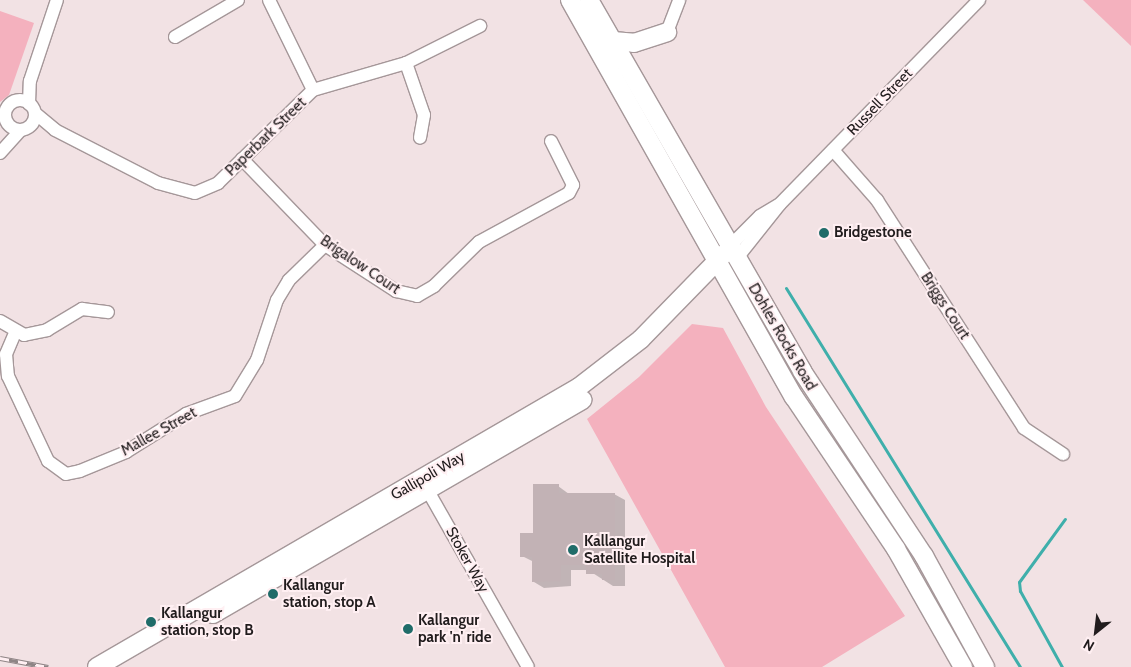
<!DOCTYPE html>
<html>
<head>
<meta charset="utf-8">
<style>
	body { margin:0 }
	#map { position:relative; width:1131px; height:667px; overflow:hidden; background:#f2e2e4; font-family:Cabin,sans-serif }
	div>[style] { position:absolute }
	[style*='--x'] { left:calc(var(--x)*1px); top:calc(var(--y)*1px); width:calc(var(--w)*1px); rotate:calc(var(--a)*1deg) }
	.green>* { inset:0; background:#f4b1be }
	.shadow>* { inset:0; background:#0003 }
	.stream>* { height:3px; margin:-1.5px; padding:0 1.5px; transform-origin:1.5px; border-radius:1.5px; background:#3fafab }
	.building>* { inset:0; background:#c2b2b5 }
	.roads { filter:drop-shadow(1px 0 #a59799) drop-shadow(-1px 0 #a59799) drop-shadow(0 1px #a59799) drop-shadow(0 -1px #a59799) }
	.street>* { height:12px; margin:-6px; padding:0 6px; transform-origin:6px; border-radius:6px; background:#fff }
	.street>.ring { margin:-6px; padding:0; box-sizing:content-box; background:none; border:12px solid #fff; border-radius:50% }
	.secondary>* { height:18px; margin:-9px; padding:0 9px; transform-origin:9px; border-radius:9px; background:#fff }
	.rail>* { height:5px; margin-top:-2.5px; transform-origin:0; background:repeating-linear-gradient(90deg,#ffeff2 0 9px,#8e8485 0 18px); box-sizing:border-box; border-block:1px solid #8e8485 }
	.dots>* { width:14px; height:14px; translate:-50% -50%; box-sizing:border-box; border:2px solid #ffeff2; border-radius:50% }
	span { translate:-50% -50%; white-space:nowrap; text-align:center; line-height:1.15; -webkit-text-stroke:4px #ffeff2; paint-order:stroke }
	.street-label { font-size:15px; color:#211c1d }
	.poi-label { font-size:15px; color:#211c1d; font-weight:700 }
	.left { translate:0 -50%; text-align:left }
	.north { position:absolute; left:1071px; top:607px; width:50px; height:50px; -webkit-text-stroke:4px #ffeff2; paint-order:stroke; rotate:209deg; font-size:14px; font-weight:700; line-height:20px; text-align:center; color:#211c1d }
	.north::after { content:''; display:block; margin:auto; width:18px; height:22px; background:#211c1d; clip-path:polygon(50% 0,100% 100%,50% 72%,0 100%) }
</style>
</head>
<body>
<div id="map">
	<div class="green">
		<div style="clip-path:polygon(1083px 0,1131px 0,1131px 46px)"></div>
		<div style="clip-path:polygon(0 11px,34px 23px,9px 95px,0 102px)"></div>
		<div style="clip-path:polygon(692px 324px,723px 328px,766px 407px,905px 616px,822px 667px,725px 667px,587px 419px,639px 377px)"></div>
	</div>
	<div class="shadow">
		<div style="clip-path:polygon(558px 486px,569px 494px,614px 494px,625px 500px,625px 586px,613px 586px,588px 570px,571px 570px,571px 586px,544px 588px,534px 582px,534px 562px,522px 556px)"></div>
	</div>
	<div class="stream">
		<div style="--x:786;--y:288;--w:445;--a:58.3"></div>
		<div style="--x:1062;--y:667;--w:87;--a:-118.9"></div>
		<div style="--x:1020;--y:591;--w:9;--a:-96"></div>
		<div style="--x:1019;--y:582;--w:78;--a:-53.9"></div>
	</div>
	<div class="building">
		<div style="clip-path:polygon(533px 484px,559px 484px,559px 493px,615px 493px,615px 580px,602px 580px,602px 574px,586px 574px,586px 565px,561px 565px,561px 581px,532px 582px,532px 557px,520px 557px,520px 533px,533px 533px)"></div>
	</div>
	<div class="roads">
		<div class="street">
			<div style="--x:269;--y:0;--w:100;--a:63.9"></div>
			<div style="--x:667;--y:32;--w:34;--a:-69"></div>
			<div style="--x:175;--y:37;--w:73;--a:-30.4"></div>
			<div style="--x:406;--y:63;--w:55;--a:70.9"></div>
			<div style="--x:424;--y:115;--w:23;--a:100"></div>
			<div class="ring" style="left:5px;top:100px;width:18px;height:18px"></div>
			<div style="--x:29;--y:104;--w:23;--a:-88"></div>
			<div style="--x:30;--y:81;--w:85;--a:-71.6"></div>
			<div style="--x:35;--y:113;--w:26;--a:40"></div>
			<div style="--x:55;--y:130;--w:116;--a:27.2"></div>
			<div style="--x:158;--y:183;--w:38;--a:15"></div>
			<div style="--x:195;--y:193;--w:25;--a:-23"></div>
			<div style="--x:218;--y:183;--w:133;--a:-44.4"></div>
			<div style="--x:313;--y:90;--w:97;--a:-16.2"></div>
			<div style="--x:406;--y:63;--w:83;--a:-26.6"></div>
			<div style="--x:833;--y:150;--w:67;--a:48.7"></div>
			<div style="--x:877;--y:200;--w:271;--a:57.2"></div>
			<div style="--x:1024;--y:428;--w:47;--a:33.7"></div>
			<div style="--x:0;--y:153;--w:31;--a:-48"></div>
			<div style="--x:242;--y:159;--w:120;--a:46"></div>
			<div style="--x:325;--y:245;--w:85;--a:32.9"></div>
			<div style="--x:396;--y:291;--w:22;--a:13"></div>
			<div style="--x:417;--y:296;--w:20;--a:-30"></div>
			<div style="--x:434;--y:286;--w:63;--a:-44.4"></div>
			<div style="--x:479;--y:242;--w:102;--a:-28.6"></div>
			<div style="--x:569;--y:193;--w:9;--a:-63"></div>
			<div style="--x:573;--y:185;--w:49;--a:-116.6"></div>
			<div style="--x:730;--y:246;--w:42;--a:-45"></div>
			<div style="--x:760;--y:216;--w:21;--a:-31"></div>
			<div style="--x:737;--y:258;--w:69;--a:-51.5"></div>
			<div style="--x:780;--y:204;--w:285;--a:-45.7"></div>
			<div style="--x:0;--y:321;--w:28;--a:30"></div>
			<div style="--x:24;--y:335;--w:24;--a:-12"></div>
			<div style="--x:47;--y:330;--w:41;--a:-31"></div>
			<div style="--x:82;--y:309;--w:26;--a:7"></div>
			<div style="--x:15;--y:333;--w:23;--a:113"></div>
			<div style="--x:6;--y:354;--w:22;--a:85"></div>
			<div style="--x:8;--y:376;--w:94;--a:64.8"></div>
			<div style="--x:48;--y:461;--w:22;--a:36"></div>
			<div style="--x:66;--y:474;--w:14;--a:-12"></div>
			<div style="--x:80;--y:471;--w:50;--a:-22.4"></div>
			<div style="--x:126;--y:452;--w:71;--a:-32.3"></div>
			<div style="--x:186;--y:414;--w:52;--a:-20.2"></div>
			<div style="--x:235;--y:396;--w:42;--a:-58.6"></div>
			<div style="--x:257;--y:360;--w:63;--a:-71.6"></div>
			<div style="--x:277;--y:300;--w:23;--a:-59"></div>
			<div style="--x:289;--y:280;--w:50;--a:-44.2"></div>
			<div style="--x:424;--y:484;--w:210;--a:60.4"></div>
		</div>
		<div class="secondary">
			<div style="--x:570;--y:0;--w:456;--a:60.6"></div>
			<div style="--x:794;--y:397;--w:183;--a:56.1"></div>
			<div style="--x:896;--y:549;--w:136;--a:60.4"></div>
			<div style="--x:589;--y:0;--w:428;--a:60.1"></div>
			<div style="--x:802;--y:371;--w:222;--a:56.6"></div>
			<div style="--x:924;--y:556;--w:127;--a:61.2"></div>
			<div style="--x:613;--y:41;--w:21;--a:5"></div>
			<div style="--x:634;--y:43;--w:35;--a:-18"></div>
			<div style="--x:213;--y:614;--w:427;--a:-30.1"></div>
			<div style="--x:97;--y:667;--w:557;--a:-30.15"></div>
			<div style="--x:579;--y:387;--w:78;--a:-37.7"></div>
			<div style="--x:641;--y:339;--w:119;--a:-45.7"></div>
		</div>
	</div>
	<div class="rail">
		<div style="--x:0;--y:658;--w:49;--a:10.6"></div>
	</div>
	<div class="dots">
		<div style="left:824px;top:233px;background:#206c69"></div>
		<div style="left:573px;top:550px;background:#206c69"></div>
		<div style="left:273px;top:594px;background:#206c69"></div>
		<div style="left:151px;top:622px;background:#206c69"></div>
		<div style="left:408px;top:629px;background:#206c69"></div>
	</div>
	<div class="street-label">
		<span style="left:880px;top:102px;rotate:-46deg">Russell Street</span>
		<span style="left:266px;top:137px;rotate:-44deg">Paperbark Street</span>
		<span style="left:360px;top:265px;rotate:34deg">Brigalow Court</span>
		<span style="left:945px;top:306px;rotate:57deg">Briggs Court</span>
		<span style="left:782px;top:337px;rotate:60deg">Dohles Rocks Road</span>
		<span style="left:159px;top:432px;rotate:-29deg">Mallee Street</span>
		<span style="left:428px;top:476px;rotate:-30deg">Gallipoli Way</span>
		<span style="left:467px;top:560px;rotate:61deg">Stoker Way</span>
	</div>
	<div class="poi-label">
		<span class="left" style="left:834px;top:233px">Bridgestone</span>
		<span class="left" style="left:584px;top:550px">Kallangur<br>Satellite Hospital</span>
		<span class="left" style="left:283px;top:594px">Kallangur<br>station, stop A</span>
		<span class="left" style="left:161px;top:622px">Kallangur<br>station, stop B</span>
		<span class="left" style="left:418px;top:629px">Kallangur<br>park 'n' ride</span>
	</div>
	<div class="north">N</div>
</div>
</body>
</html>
